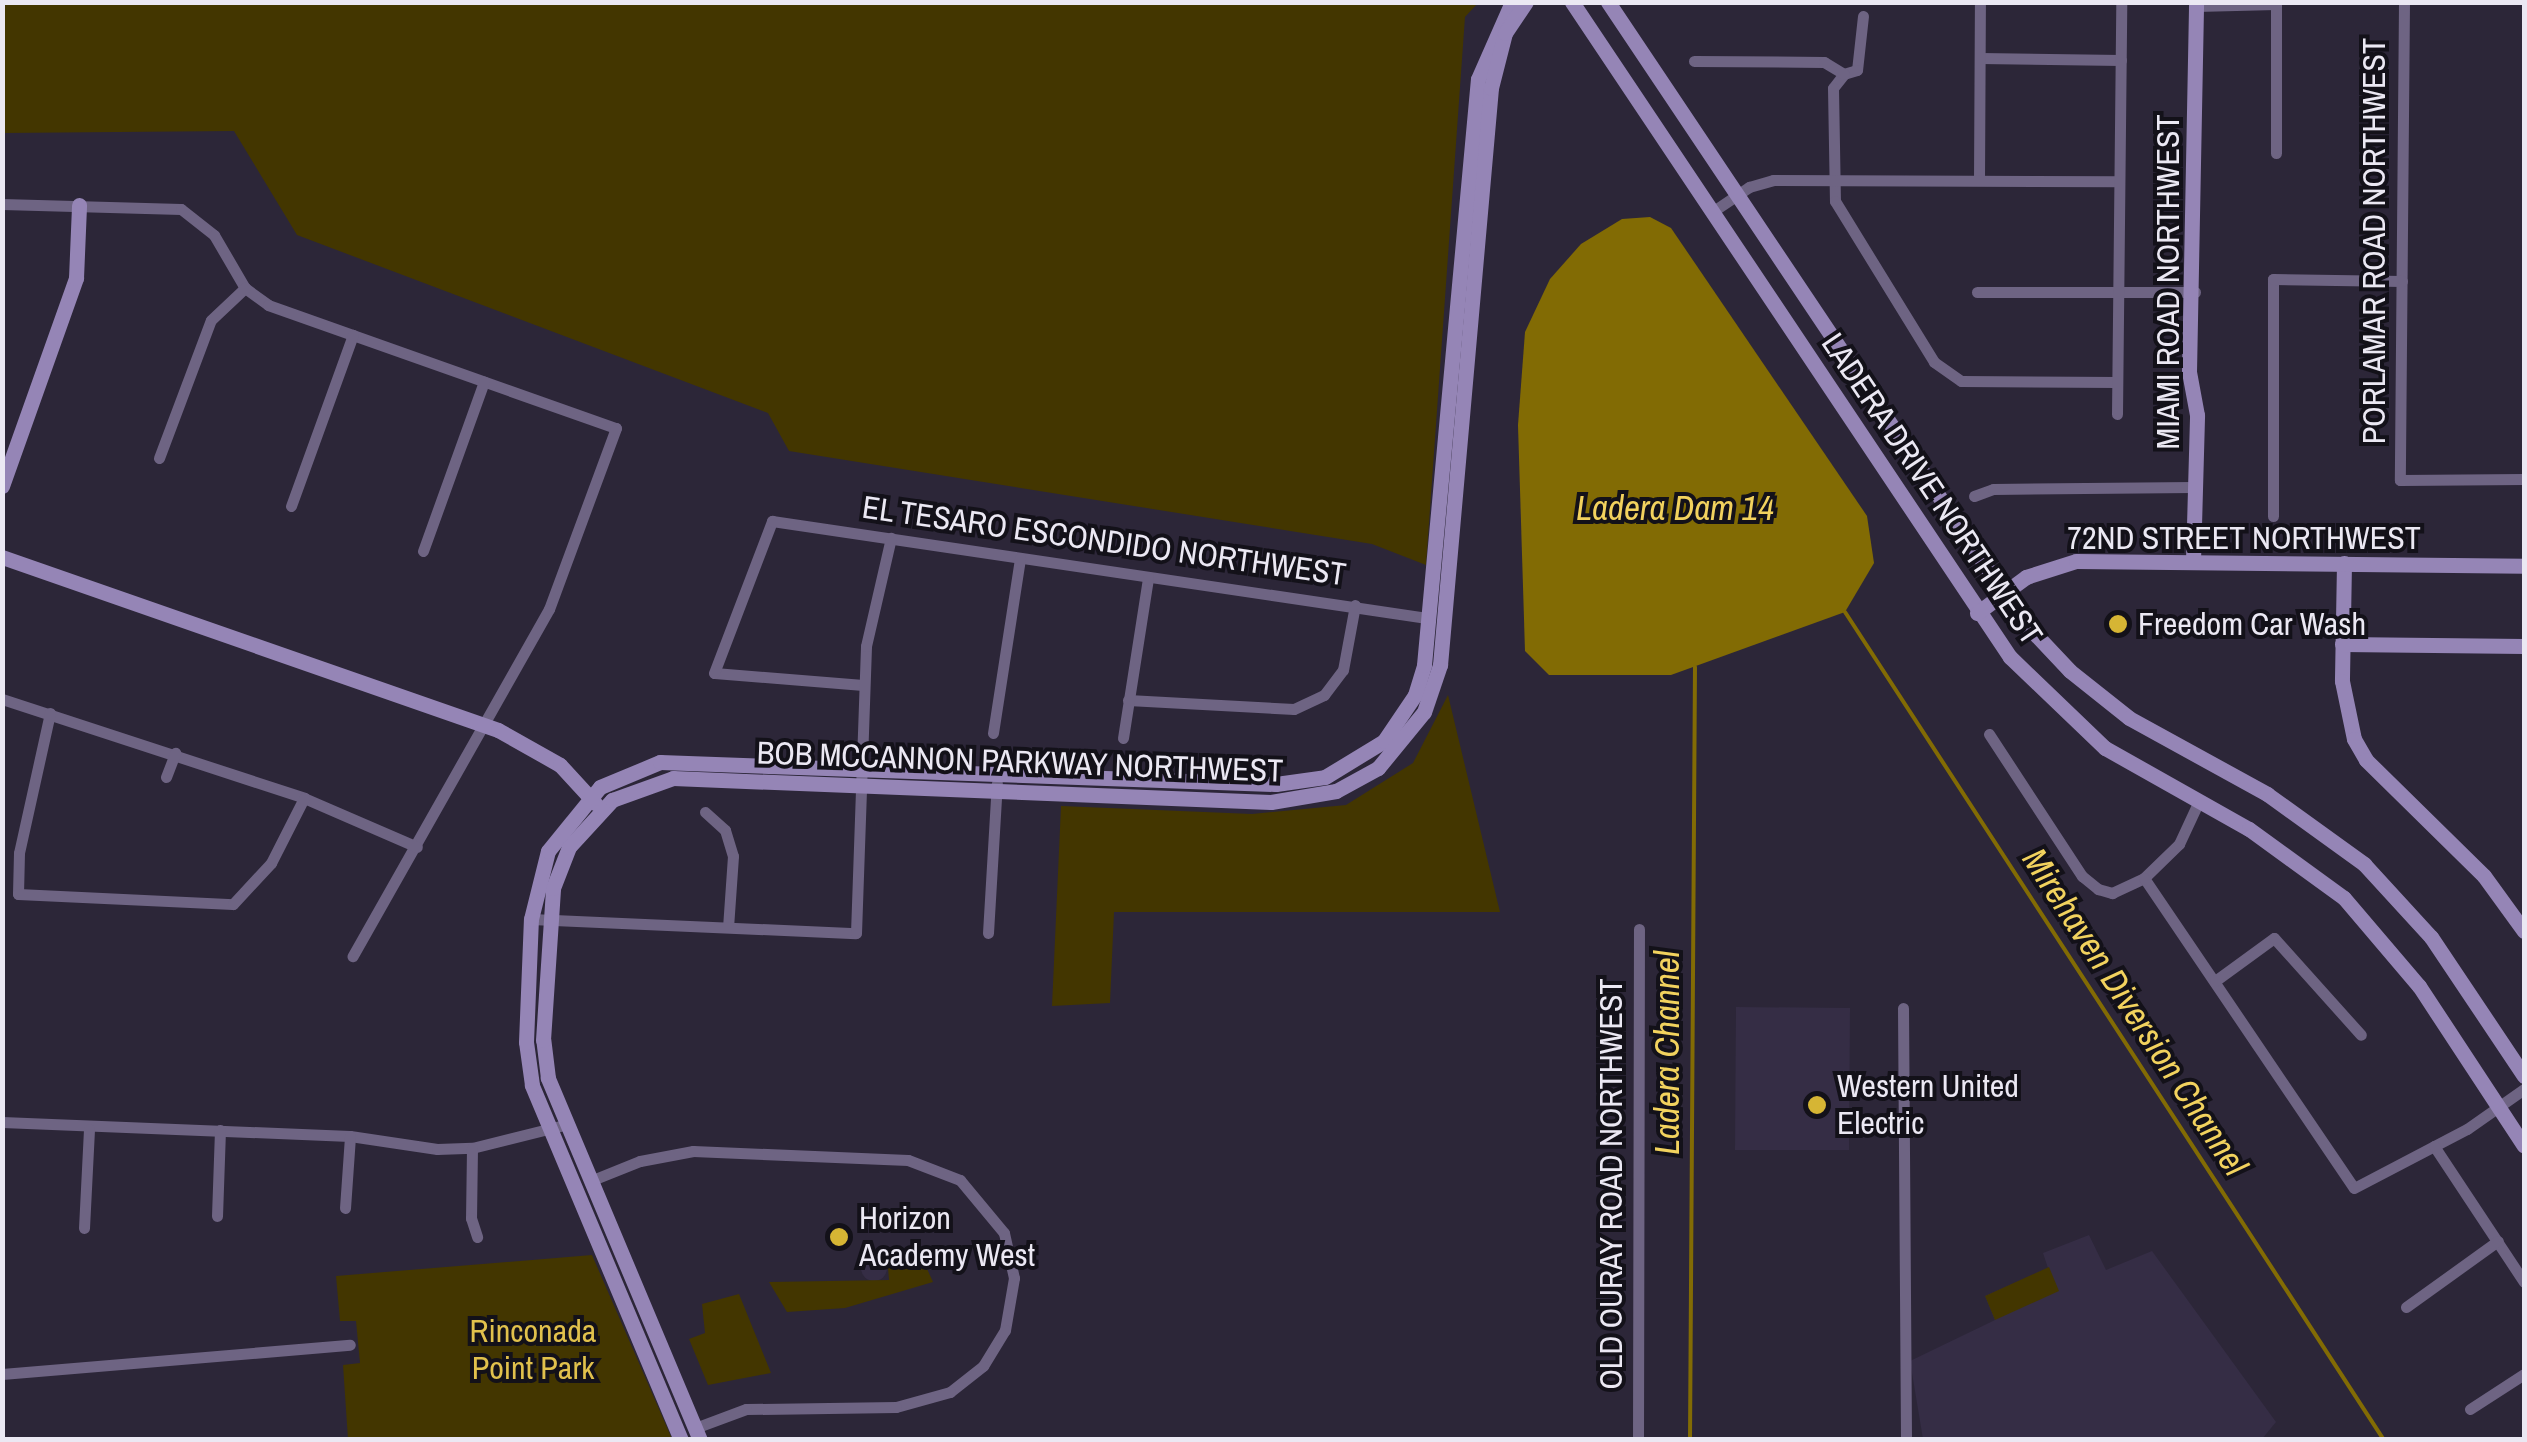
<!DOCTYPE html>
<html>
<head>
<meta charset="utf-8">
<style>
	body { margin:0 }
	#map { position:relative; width:2527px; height:1442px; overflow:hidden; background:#2c2638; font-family:"Archivo Narrow",sans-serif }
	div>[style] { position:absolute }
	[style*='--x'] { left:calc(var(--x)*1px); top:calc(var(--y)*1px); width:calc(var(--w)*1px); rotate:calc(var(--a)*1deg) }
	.built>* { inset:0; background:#352d45 }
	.round { border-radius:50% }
	.green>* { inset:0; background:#433600 }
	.water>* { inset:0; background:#826b04 }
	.stream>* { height:4px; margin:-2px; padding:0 2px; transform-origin:2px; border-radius:2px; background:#826b04 }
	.street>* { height:11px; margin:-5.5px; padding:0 5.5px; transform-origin:5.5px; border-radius:5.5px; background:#6e6483 }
	.secondary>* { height:15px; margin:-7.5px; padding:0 7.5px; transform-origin:7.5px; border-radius:7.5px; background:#9585b6 }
	.dots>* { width:28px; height:28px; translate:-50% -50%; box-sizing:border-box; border:5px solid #131119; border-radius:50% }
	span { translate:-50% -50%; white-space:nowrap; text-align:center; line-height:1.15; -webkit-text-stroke:8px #131119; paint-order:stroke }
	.street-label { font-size:32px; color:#ebe8f3 }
	.poi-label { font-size:32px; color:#ebe8f3 }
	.left { translate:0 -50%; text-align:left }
	.park-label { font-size:32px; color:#e1c14c }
	.water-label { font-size:35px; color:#f2d25e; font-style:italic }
	.frame { position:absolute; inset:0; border:5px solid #ebe8f3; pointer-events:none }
</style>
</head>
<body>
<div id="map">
	<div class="built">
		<div style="clip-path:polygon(1736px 1007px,1850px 1008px,1849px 1150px,1735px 1150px)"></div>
		<div style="clip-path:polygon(2089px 1235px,2106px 1270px,2152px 1251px,2276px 1422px,2262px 1439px,1923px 1439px,1910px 1361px,1995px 1320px,1985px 1296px,2048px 1268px,2043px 1253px)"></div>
		<div class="round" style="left:861px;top:1255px;width:26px;height:26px"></div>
	</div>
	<div class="green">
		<div style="clip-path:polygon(3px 3px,1478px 3px,1465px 17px,1426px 565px,1372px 544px,789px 451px,768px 413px,297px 235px,234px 131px,3px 133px)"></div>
		<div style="clip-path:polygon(1448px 695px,1500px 912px,1114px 912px,1110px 1003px,1052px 1006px,1061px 806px,1252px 814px,1346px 805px,1413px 763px)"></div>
		<div style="clip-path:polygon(919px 1251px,933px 1282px,845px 1308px,787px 1312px,769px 1282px,889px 1280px,887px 1255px)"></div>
		<div style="clip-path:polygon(592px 1255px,672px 1439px,348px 1439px,343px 1365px,360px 1363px,356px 1321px,340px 1321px,336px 1276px)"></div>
		<div style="clip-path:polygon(2049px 1267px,2059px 1291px,1995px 1320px,1985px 1296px)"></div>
		<div style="clip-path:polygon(739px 1294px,771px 1373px,708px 1385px,689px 1339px,705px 1333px,702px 1304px)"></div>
	</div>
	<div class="water">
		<div style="clip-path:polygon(1650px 217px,1671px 228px,1867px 516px,1874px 563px,1845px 612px,1671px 675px,1549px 675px,1525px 651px,1518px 425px,1525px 332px,1550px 279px,1581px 244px,1622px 219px)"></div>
	</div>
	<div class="stream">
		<div style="--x:1845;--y:612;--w:988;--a:56.94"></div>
		<div style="--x:1690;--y:1440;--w:773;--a:-89.63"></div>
	</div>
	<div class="street">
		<div style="--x:2404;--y:2;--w:478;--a:90.5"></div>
		<div style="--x:2400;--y:480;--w:124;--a:-0.5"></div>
		<div style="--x:2196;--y:6;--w:80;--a:-1.4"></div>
		<div style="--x:1863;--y:16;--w:54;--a:96.3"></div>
		<div style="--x:1857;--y:70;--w:14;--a:163"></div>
		<div style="--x:1844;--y:74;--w:18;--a:128"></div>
		<div style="--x:1833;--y:88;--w:113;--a:89"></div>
		<div style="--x:1835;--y:201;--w:189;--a:58.4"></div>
		<div style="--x:1934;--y:362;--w:33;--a:35"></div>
		<div style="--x:1961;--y:381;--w:156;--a:0.4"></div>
		<div style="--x:1980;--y:58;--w:141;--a:0.8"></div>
		<div style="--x:1694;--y:61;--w:130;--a:0.4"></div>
		<div style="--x:1824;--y:62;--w:23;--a:31"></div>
		<div style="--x:2276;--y:153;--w:151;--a:-90"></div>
		<div style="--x:1979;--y:180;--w:178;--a:-89.7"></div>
		<div style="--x:2;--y:204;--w:179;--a:1.6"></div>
		<div style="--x:181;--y:209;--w:42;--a:38.2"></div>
		<div style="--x:214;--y:235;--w:61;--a:59.7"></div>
		<div style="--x:245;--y:288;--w:29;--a:36"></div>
		<div style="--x:268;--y:305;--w:369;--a:19.5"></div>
		<div style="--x:616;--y:428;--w:193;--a:110.3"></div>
		<div style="--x:549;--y:609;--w:399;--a:119.5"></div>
		<div style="--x:1712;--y:212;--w:45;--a:-34"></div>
		<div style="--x:1749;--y:187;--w:25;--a:-16"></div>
		<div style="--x:1773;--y:180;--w:346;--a:0.2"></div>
		<div style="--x:1977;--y:292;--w:218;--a:0"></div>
		<div style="--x:2117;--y:414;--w:412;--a:-89.4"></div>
		<div style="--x:159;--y:458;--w:147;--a:-69.4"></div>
		<div style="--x:211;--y:320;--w:47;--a:-43.3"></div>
		<div style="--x:1974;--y:496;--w:20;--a:-20"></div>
		<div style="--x:1993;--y:489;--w:200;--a:-0.6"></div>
		<div style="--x:291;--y:506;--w:182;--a:-70.1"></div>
		<div style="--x:2273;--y:516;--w:237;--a:-90"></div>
		<div style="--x:2273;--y:279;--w:129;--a:0.9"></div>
		<div style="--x:423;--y:551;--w:180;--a:-70.2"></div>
		<div style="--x:863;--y:685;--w:149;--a:-175.4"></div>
		<div style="--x:714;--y:673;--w:163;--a:-69.1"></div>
		<div style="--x:772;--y:521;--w:662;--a:8.42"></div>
		<div style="--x:2;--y:699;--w:318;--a:18.1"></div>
		<div style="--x:304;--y:798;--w:123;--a:23.4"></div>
		<div style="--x:1128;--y:700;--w:166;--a:3.1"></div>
		<div style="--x:1294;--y:709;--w:33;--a:-25"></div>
		<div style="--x:1324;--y:695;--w:31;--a:-53"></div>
		<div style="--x:1343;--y:670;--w:66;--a:-79.5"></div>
		<div style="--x:50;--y:713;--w:143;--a:102.5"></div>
		<div style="--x:19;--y:853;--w:41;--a:91.4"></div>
		<div style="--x:18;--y:894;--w:215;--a:2.7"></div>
		<div style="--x:233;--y:904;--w:56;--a:-47.2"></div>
		<div style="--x:271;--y:863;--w:73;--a:-63.1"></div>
		<div style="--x:993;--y:733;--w:177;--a:-81.2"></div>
		<div style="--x:1989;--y:734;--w:170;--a:56.8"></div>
		<div style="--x:2082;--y:876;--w:21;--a:39"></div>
		<div style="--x:2098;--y:889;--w:15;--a:16"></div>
		<div style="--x:2112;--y:893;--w:35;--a:-25"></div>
		<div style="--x:2144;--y:878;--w:49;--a:-44.2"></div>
		<div style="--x:2179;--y:844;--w:47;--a:-65.1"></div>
		<div style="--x:1123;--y:738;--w:162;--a:-81.1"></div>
		<div style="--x:166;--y:777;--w:26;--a:-69"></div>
		<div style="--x:705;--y:812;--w:27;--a:42"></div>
		<div style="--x:725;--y:830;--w:27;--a:73"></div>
		<div style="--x:733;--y:856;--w:71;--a:94"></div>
		<div style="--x:2144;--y:878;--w:374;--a:55.9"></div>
		<div style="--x:2354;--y:1188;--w:127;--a:-27.6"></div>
		<div style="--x:2467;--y:1129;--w:70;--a:-35.1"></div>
		<div style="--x:531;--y:919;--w:325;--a:2.5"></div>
		<div style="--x:856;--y:933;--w:287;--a:-88"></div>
		<div style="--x:866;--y:646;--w:111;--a:-77"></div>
		<div style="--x:988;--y:933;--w:150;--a:-86.6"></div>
		<div style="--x:2215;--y:981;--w:73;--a:-36.1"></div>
		<div style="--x:2274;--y:938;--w:130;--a:48.1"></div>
		<div style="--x:1903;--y:1008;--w:432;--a:89.6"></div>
		<div style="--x:2;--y:1122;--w:348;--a:2.3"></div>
		<div style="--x:350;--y:1136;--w:88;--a:8.5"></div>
		<div style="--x:437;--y:1149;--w:35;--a:-2"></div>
		<div style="--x:472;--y:1148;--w:95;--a:-14"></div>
		<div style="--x:2434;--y:1146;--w:163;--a:56.5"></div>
		<div style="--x:472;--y:1148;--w:70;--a:90.8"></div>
		<div style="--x:471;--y:1218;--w:20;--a:72"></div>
		<div style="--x:590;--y:1181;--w:54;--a:-21.8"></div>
		<div style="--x:640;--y:1161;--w:54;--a:-10.7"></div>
		<div style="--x:693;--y:1151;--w:215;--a:2.4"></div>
		<div style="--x:908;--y:1160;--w:56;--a:21"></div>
		<div style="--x:960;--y:1180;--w:69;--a:50.3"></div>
		<div style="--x:1004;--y:1233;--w:46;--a:77.5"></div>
		<div style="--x:1014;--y:1278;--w:53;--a:99.8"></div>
		<div style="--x:1005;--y:1330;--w:42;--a:121.4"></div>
		<div style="--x:983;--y:1366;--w:42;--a:141.8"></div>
		<div style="--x:950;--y:1392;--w:56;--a:164.5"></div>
		<div style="--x:896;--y:1407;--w:150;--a:179.2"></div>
		<div style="--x:746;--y:1409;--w:54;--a:159.6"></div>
		<div style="--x:345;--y:1208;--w:72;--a:-86"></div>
		<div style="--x:217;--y:1216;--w:86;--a:-88"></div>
		<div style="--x:84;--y:1228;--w:99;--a:-87.1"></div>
		<div style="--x:2406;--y:1307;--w:113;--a:-35.7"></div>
		<div style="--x:2;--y:1374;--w:349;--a:-4.8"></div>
		<div style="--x:2470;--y:1409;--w:64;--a:-32.9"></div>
		<div style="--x:1638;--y:1440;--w:511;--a:-89.89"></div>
	</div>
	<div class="secondary">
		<div style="--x:1572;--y:2;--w:788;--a:56.23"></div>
		<div style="--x:2010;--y:657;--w:132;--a:43.8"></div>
		<div style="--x:2105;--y:748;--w:165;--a:29.4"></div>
		<div style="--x:2249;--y:829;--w:117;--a:36"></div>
		<div style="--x:2344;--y:898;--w:116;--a:49.6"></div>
		<div style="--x:2419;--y:986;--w:191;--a:56.7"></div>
		<div style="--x:1608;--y:2;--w:742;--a:56.2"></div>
		<div style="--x:2021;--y:619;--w:71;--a:46.7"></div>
		<div style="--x:2070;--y:671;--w:75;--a:38.5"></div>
		<div style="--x:2129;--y:718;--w:158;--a:28.8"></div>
		<div style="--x:2267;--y:794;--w:120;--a:35.8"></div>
		<div style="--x:2364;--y:864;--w:99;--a:47.5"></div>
		<div style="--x:2431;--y:937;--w:167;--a:56.2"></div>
		<div style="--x:2;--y:486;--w:221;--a:-70.4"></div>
		<div style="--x:76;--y:278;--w:73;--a:-87.6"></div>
		<div style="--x:2;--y:557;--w:525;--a:19.23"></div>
		<div style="--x:498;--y:730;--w:71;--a:29.4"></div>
		<div style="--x:560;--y:765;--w:52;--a:47.4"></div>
		<div style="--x:2193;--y:561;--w:146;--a:-88.4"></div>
		<div style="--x:2197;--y:415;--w:44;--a:-100.5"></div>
		<div style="--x:2189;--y:372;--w:370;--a:-88.9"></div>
		<div style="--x:2344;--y:563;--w:118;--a:91"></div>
		<div style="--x:2342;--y:681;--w:59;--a:78.3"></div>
		<div style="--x:2354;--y:739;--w:24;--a:60"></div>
		<div style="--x:2366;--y:760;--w:165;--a:44.5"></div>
		<div style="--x:2484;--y:876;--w:68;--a:54"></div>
		<div style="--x:1977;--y:613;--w:61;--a:-36.3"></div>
		<div style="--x:2026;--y:577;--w:52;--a:-17.7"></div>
		<div style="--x:2076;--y:561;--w:448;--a:0.6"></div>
		<div style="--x:2342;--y:644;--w:182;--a:0.6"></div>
		<div style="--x:681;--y:1440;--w:385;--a:-112.8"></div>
		<div style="--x:532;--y:1085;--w:43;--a:-97.9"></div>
		<div style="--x:526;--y:1042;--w:123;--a:-87.7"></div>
		<div style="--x:531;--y:919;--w:70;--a:-76"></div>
		<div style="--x:548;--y:851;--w:82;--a:-50.9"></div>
		<div style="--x:600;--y:787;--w:65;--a:-22.6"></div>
		<div style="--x:660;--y:762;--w:616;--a:2.05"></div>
		<div style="--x:1276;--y:784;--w:49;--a:-8.1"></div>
		<div style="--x:1325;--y:777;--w:69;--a:-31.4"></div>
		<div style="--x:1384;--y:741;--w:55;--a:-56"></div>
		<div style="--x:1415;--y:695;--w:31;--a:-73"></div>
		<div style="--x:1424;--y:665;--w:588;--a:-84.74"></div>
		<div style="--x:1478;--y:79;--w:84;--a:-66.2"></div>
		<div style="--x:700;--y:1440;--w:393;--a:-112.8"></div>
		<div style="--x:548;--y:1078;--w:38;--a:-97"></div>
		<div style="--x:543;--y:1040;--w:152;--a:-86.2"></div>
		<div style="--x:553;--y:888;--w:44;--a:-68.7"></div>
		<div style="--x:569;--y:847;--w:64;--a:-47.5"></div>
		<div style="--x:612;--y:800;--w:65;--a:-19.8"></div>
		<div style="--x:673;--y:778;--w:598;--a:2.3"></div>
		<div style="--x:1271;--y:802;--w:66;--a:-9.6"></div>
		<div style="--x:1336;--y:791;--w:48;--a:-28.7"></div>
		<div style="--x:1378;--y:768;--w:72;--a:-50.6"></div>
		<div style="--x:1424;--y:712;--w:50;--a:-71.2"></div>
		<div style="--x:1440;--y:665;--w:579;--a:-84.95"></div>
		<div style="--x:1491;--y:88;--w:57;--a:-75.7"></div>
		<div style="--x:1505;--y:33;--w:37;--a:-56"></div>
	</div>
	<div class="dots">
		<div style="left:2118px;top:624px;background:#d6b534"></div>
		<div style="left:1817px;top:1105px;background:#d6b534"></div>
		<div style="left:839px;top:1237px;background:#d6b534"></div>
	</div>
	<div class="street-label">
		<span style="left:2374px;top:241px;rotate:-90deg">PORLAMAR ROAD NORTHWEST</span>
		<span style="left:2168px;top:282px;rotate:-90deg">MIAMI ROAD NORTHWEST</span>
		<span style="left:1932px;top:489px;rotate:56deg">LADERA DRIVE NORTHWEST</span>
		<span style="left:2244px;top:538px">72ND STREET NORTHWEST</span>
		<span style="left:1104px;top:541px;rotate:8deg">EL TESARO ESCONDIDO NORTHWEST</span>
		<span style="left:1020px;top:762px;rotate:2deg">BOB MCCANNON PARKWAY NORTHWEST</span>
		<span style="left:1611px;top:1184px;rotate:-90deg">OLD OURAY ROAD NORTHWEST</span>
	</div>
	<div class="poi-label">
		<span class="left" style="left:2138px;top:624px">Freedom Car Wash</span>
		<span class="left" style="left:1837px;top:1105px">Western United<br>Electric</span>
		<span class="left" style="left:859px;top:1237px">Horizon<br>Academy West</span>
	</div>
	<div class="park-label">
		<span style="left:533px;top:1350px">Rinconada<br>Point Park</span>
	</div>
	<div class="water-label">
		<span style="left:1675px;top:508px">Ladera Dam 14</span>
		<span style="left:2135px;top:1012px;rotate:57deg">Mirehaven Diversion Channel</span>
		<span style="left:1667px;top:1053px;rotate:-90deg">Ladera Channel</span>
	</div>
	<div class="frame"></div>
</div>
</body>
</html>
